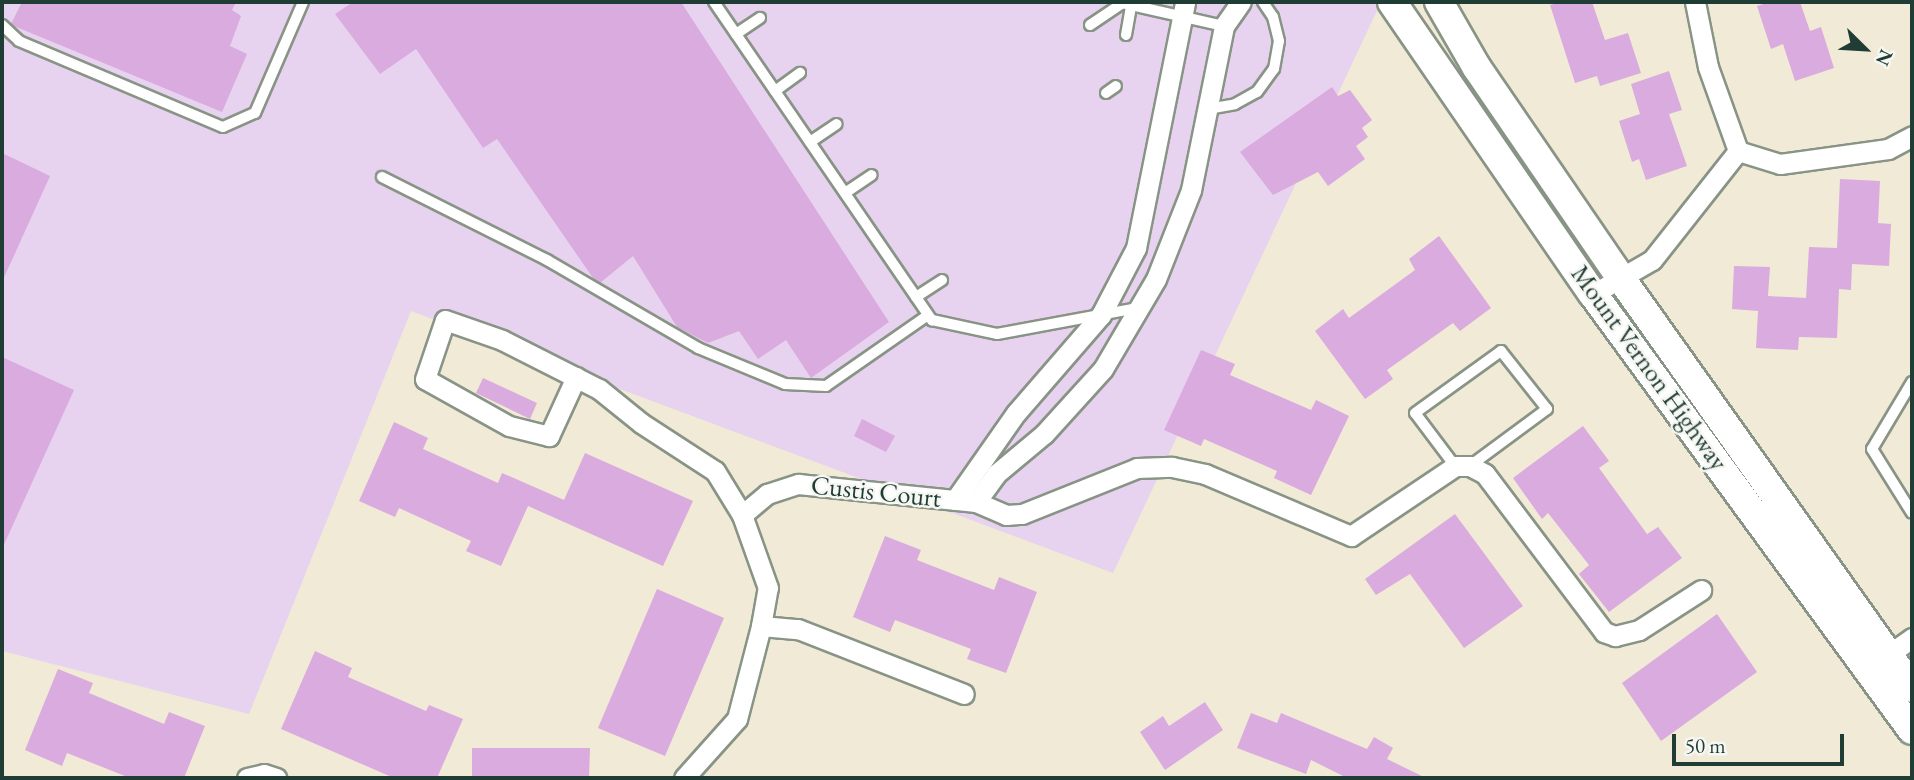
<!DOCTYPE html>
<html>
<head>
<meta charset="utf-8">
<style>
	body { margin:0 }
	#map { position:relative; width:1914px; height:780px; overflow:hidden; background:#f1ead6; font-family:"EB Garamond",serif }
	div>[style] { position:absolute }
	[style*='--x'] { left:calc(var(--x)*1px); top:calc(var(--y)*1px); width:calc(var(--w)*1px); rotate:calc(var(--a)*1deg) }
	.built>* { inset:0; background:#e7d2ef }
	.building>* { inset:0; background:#daabdf }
	.roads { filter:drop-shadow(2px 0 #889485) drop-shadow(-2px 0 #889485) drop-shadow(0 2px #889485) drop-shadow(0 -2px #889485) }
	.lane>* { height:10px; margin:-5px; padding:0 5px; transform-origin:5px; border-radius:5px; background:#fff }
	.street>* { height:19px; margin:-9.5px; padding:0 9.5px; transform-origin:9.5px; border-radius:9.5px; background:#fff }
	.secondary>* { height:28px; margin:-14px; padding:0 14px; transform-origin:14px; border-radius:14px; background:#fff }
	span { translate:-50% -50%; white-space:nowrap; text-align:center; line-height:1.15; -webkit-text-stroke:5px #f6f6f2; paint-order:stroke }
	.street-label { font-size:26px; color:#1f3d34 }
	.frame { position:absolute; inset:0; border:4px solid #1f3d34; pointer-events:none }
	.north { position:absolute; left:1830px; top:14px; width:70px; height:70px; -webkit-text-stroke:5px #f6f6f2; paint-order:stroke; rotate:114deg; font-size:19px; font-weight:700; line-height:28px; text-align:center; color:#1f3d34 }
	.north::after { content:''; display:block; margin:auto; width:24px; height:32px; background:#1f3d34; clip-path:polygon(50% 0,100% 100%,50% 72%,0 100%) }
	.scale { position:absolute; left:1672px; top:734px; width:172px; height:32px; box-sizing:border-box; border:4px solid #1f3d34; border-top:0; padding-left:9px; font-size:21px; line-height:24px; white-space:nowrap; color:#1f3d34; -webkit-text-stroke:5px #f6f6f2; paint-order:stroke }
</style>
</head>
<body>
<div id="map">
	<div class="built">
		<div style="clip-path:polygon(2px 2px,1381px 2px,1113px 573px,411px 311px,249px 714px,2px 651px)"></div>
	</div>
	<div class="building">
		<div style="clip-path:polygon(22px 2px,236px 2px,232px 10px,241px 16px,230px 46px,247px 54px,222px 112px,14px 26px,11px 24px)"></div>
		<div style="clip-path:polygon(353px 2px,681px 2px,889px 322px,811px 378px,786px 340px,758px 359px,739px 331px,708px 343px,677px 327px,633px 256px,600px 283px,593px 278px,497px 139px,483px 148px,416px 49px,380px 74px,335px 14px)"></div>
		<div style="clip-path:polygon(1561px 2px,1592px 2px,1605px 40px,1628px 33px,1641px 73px,1600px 86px,1597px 76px,1575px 83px,1550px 5px)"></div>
		<div style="clip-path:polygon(1770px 2px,1800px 2px,1810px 31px,1821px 27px,1834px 68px,1795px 81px,1783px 44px,1771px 49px,1757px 6px)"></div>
		<div style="clip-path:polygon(1669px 71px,1682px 110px,1669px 114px,1687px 166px,1646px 180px,1639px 159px,1632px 162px,1619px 121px,1640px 114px,1631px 84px)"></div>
		<div style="clip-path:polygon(1332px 87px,1338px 96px,1350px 90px,1372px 120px,1362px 128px,1368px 137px,1356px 146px,1365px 159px,1328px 186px,1318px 172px,1273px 195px,1240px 152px)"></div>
		<div style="clip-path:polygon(2px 153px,50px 176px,2px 282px)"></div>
		<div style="clip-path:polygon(1840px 179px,1880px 181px,1878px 223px,1891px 224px,1889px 266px,1852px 264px,1851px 290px,1839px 289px,1837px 338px,1799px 337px,1798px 350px,1756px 348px,1758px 311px,1732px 309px,1734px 266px,1770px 267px,1768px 296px,1806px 298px,1809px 247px,1837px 248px)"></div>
		<div style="clip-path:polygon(1439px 236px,1491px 308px,1460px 331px,1453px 323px,1387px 370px,1393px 379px,1365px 399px,1315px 331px,1343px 309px,1349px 318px,1415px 270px,1409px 259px)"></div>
		<div style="clip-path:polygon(1201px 350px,1235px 364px,1230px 375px,1311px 410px,1316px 400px,1349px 416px,1311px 495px,1274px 478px,1277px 471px,1204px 439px,1201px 446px,1164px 430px)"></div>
		<div style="clip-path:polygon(2px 357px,74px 390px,2px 549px)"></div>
		<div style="clip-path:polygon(483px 378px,537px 403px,530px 419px,476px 393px)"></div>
		<div style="clip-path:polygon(862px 419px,895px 436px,886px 452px,854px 436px)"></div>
		<div style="clip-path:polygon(394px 422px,428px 438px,423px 449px,498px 483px,502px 473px,564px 500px,585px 453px,693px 501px,663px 566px,528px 506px,501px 566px,466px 551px,471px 541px,399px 508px,395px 517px,359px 501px)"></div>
		<div style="clip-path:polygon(1583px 426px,1609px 461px,1599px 468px,1647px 534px,1658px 527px,1682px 558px,1609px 612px,1579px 574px,1589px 565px,1548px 513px,1542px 519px,1513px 478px)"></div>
		<div style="clip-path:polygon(1455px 514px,1523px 606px,1464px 648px,1410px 574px,1376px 595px,1365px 579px)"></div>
		<div style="clip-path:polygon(885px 536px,921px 550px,917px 560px,994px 590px,999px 577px,1037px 592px,1006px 673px,967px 659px,971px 649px,895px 620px,890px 632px,853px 617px)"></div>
		<div style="clip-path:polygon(657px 589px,724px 618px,665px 756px,598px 728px)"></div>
		<div style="clip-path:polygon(1717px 614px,1757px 672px,1661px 741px,1622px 683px)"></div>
		<div style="clip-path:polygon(315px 651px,352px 668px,348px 677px,426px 711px,429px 705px,463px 719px,437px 778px,394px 778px,281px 729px)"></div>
		<div style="clip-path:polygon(58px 669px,93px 683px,89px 693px,164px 724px,169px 712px,205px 726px,184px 778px,130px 778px,67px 753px,62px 766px,25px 750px)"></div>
		<div style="clip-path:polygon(1205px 702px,1223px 730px,1165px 770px,1140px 732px,1163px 716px,1169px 726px)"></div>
		<div style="clip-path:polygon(1251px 713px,1277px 723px,1281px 713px,1367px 749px,1374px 737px,1393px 748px,1387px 759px,1426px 778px,1347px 778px,1311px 760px,1306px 774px,1237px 748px)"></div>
		<div style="clip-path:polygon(472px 748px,590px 748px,589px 778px,472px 778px)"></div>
	</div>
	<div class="roads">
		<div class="lane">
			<div style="--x:714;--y:2;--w:386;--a:55.6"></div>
			<div style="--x:932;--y:320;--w:66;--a:12.2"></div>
			<div style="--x:997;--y:334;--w:142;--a:-10.5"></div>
			<div style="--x:1118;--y:2;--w:109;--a:12.8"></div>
			<div style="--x:2;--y:25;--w:23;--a:43"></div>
			<div style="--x:19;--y:41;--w:221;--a:22.9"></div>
			<div style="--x:223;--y:127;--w:35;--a:-24"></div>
			<div style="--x:255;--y:113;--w:121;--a:-66.6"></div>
			<div style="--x:1090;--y:25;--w:37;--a:-34"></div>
			<div style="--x:736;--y:34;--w:29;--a:-34"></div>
			<div style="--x:1126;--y:35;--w:29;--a:-80"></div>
			<div style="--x:775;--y:91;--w:31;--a:-36"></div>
			<div style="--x:1106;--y:93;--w:12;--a:-35"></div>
			<div style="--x:1208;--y:109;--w:27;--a:-10"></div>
			<div style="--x:1235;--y:104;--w:25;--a:-29"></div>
			<div style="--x:1257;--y:92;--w:29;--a:-54"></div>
			<div style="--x:1274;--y:69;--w:28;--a:-80"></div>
			<div style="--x:1279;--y:41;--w:25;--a:-104"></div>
			<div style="--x:1273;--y:17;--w:18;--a:-124"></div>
			<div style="--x:810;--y:142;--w:32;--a:-34"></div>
			<div style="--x:382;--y:177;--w:185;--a:26.7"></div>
			<div style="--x:547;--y:260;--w:175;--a:30.2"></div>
			<div style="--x:698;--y:348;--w:94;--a:22.5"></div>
			<div style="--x:785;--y:384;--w:41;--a:2.8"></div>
			<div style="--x:826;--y:386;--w:124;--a:-34.8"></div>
			<div style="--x:845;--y:193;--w:32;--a:-34"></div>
			<div style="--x:916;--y:297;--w:31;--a:-33"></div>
			<div style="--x:1912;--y:382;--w:78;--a:120.8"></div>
			<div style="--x:1872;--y:449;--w:75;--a:58"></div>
			<div style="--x:1455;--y:466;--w:66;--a:-127"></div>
			<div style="--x:1415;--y:413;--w:106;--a:-35.8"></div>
			<div style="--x:1501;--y:351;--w:74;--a:51.6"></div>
			<div style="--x:1547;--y:409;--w:96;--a:143.5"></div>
		</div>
		<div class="street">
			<div style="--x:1695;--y:2;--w:66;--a:78.7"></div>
			<div style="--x:1708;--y:67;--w:89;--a:70.3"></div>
			<div style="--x:1738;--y:151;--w:44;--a:17.2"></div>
			<div style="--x:1780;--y:164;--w:109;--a:-7.9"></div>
			<div style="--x:1888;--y:149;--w:27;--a:-28"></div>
			<div style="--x:1593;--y:294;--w:68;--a:-30"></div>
			<div style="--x:1652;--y:260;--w:139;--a:-51.7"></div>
			<div style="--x:576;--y:377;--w:65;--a:114.6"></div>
			<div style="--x:549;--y:436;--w:41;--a:-166"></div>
			<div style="--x:509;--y:426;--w:96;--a:-150.8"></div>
			<div style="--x:425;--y:379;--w:62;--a:-71.3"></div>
			<div style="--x:445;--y:320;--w:60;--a:19.3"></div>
			<div style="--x:502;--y:340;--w:109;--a:26.8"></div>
			<div style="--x:599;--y:389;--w:54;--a:39"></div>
			<div style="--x:641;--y:423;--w:88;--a:33"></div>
			<div style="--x:715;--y:471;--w:52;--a:58.5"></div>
			<div style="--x:955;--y:500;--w:106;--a:-55"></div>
			<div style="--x:1016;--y:413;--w:130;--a:-49.1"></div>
			<div style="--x:1101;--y:315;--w:76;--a:-62.4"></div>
			<div style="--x:1136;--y:248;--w:251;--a:-78.7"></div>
			<div style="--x:976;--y:502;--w:34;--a:-54"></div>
			<div style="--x:996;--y:474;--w:62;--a:-39.8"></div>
			<div style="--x:1044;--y:434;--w:88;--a:-47.8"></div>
			<div style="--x:1103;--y:369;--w:104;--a:-59.5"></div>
			<div style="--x:1156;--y:279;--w:96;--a:-68.5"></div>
			<div style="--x:1191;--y:190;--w:167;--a:-78.6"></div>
			<div style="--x:1224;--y:26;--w:29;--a:-55"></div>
			<div style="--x:761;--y:626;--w:37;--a:5"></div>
			<div style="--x:798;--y:629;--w:178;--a:21.4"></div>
			<div style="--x:1878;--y:662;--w:42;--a:-35.2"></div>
			<div style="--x:247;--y:778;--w:17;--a:-13"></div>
			<div style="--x:264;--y:774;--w:13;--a:18"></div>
			<div style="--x:684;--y:778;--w:79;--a:-48.1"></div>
			<div style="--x:737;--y:719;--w:96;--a:-75.5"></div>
			<div style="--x:761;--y:626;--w:39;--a:-80"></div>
			<div style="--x:768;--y:588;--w:77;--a:-109.6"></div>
			<div style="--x:742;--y:515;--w:33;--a:-40"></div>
			<div style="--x:767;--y:494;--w:33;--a:-18"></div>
			<div style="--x:798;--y:484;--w:179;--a:5.8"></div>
			<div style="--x:976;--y:502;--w:33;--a:23"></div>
			<div style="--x:1006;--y:515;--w:16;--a:-4"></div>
			<div style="--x:1022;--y:514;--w:124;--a:-21.8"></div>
			<div style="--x:1137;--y:468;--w:35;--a:-2"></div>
			<div style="--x:1172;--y:467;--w:34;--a:12"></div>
			<div style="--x:1205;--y:474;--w:159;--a:23"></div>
			<div style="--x:1351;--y:536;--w:125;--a:-33.9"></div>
			<div style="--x:1455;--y:466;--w:15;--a:0"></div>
			<div style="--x:1470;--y:466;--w:17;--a:28"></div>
			<div style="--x:1485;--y:474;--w:198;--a:53"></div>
			<div style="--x:1604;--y:632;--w:12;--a:20"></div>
			<div style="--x:1615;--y:636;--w:25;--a:-14"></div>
			<div style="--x:1639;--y:630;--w:74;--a:-32.8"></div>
		</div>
		<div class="secondary">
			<div style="--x:1392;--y:2;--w:354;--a:55.5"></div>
			<div style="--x:1593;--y:294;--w:540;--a:53.81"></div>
			<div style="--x:1439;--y:2;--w:76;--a:60.1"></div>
			<div style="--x:1477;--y:68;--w:253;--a:55.6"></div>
			<div style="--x:1620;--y:277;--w:504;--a:54.61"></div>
		</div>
	</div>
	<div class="street-label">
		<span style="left:1649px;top:368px;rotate:54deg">Mount Vernon Highway</span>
		<span style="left:876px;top:492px;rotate:6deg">Custis Court</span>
	</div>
	<div class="frame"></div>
	<div class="north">N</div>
	<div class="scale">50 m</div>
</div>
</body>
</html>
